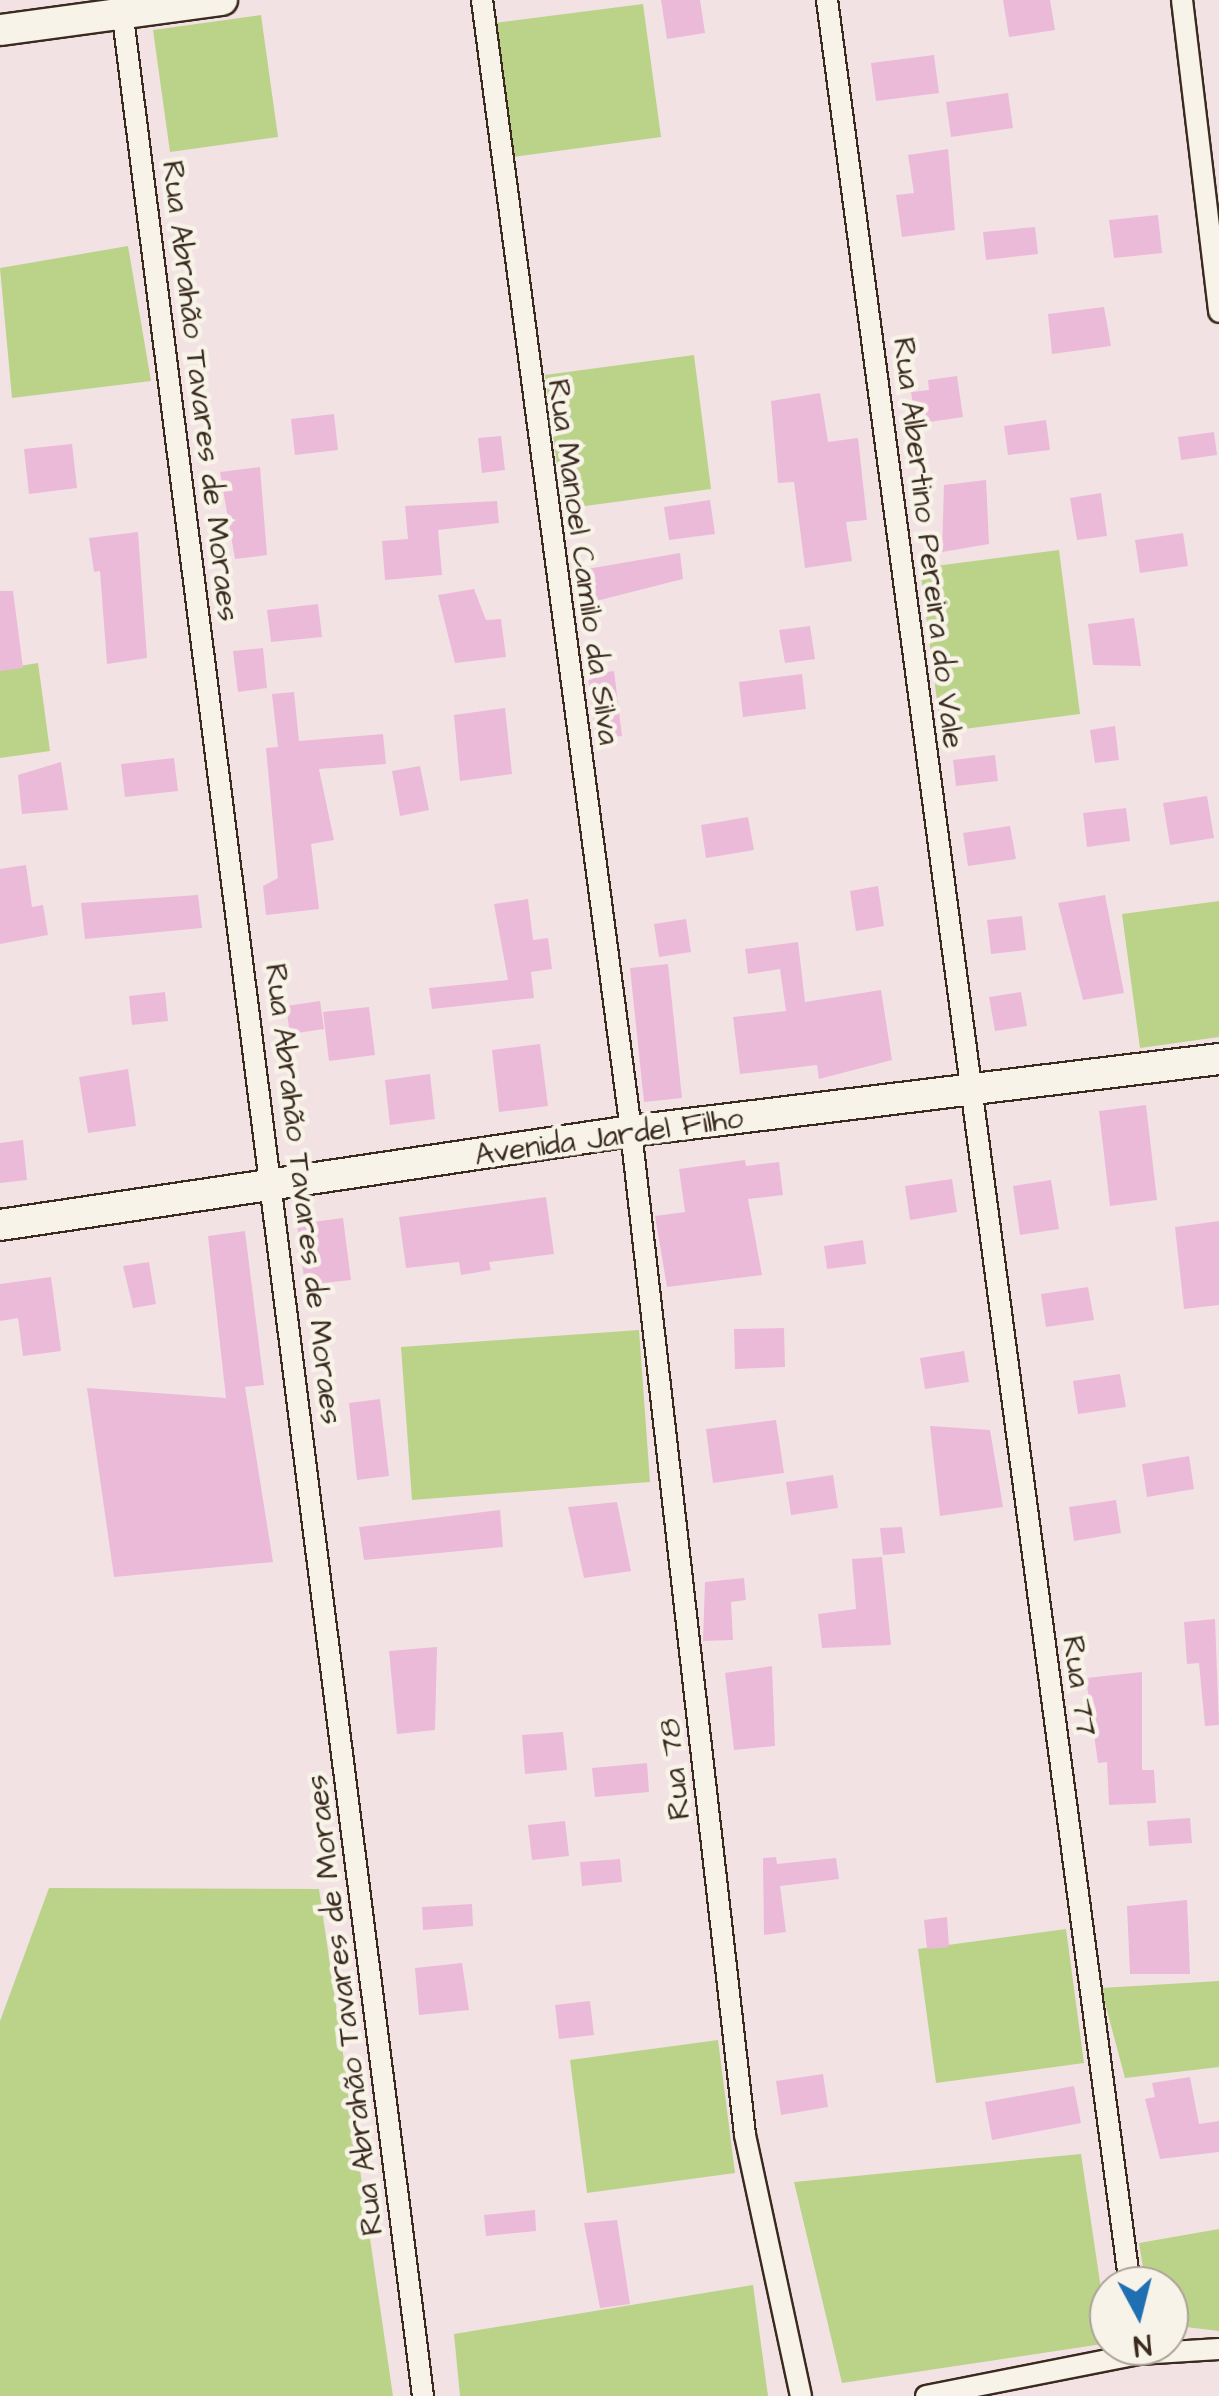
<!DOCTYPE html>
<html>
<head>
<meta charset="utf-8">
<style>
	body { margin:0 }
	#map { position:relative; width:1219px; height:2396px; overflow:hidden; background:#f3e2e4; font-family:"Architects Daughter",sans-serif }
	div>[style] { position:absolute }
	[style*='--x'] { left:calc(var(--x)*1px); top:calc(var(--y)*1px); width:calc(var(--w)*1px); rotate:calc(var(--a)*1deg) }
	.green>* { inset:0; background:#bad389 }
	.building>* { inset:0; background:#ebbad9 }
	.roads { filter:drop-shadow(2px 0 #3b2a1e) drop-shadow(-2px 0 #3b2a1e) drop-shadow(0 2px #3b2a1e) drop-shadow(0 -2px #3b2a1e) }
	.minor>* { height:20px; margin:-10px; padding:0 10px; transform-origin:10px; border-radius:10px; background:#f7f3e8 }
	.secondary>* { height:30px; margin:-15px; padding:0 15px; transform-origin:15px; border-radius:15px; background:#f7f3e8 }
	span { translate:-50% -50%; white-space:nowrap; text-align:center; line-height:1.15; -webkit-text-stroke:9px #f7f3e8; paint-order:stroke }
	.street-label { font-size:30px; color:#3b2a1e }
	.north { position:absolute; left:1089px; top:2266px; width:100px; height:100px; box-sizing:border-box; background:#f7f3e8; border:2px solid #aca397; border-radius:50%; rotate:173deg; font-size:28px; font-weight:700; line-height:40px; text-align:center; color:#3b2a1e }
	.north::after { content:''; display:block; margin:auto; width:35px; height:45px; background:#1f6fb2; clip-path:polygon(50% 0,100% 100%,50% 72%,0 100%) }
</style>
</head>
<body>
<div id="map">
	<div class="green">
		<div style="clip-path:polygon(643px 4px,661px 137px,513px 157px,495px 23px)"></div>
		<div style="clip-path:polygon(261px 15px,278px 137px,170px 152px,153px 30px)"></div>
		<div style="clip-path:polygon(128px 246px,151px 381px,12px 398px,0 268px)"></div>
		<div style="clip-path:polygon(694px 355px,711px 489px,563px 509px,545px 375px)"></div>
		<div style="clip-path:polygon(1059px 550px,1080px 714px,941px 732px,920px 568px)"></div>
		<div style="clip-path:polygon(38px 663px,50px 751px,0 758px,0 669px)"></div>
		<div style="clip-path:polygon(1219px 901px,1219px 1037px,1140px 1048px,1122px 914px)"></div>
		<div style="clip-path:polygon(639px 1330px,650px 1482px,412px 1500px,401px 1347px)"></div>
		<div style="clip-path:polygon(49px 1888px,319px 1889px,393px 2396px,0 2396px,0 2021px)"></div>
		<div style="clip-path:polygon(1066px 1929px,1084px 2063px,936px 2083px,918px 1949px)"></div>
		<div style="clip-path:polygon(1219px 1981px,1219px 2067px,1125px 2078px,1101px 1988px)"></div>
		<div style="clip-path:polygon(718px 2040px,735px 2173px,587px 2193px,570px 2060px)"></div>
		<div style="clip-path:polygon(1081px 2154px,1109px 2343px,842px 2383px,794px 2182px)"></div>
		<div style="clip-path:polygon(1219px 2229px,1219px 2331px,1169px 2325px,1169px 2286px,1146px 2286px,1139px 2243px)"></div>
		<div style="clip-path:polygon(753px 2285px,768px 2396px,460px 2396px,454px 2334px)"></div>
	</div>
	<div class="building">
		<div style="clip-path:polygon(661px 0,700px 0,705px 33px,667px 39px)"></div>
		<div style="clip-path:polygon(1003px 0,1050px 0,1055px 30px,1009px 37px)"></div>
		<div style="clip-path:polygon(934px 55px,939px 93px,876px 101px,871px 63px)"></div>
		<div style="clip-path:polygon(1008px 93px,1013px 128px,951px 137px,946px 102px)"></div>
		<div style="clip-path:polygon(948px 149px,955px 230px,902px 237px,896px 195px,914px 193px,908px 155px)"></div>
		<div style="clip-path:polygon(1158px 215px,1162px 253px,1114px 258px,1109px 220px)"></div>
		<div style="clip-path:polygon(1035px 227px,1038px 254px,986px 260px,983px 232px)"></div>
		<div style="clip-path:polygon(1104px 307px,1111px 346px,1052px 354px,1048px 314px)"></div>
		<div style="clip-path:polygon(957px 376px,963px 417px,916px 424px,911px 392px,929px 390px,928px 380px)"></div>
		<div style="clip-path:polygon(820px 393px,828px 442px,858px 438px,867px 520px,846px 522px,852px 561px,805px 568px,794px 482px,778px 483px,771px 401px)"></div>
		<div style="clip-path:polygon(334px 414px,338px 450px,295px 455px,291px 419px)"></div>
		<div style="clip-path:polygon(1046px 420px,1050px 450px,1008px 455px,1004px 426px)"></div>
		<div style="clip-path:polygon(1214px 432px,1217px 455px,1181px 460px,1178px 437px)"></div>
		<div style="clip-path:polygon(501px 436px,505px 470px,482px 473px,478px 438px)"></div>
		<div style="clip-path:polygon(72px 444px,77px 488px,29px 494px,24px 449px)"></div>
		<div style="clip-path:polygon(260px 467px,267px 555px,235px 559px,220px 472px)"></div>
		<div style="clip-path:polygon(986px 480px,989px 544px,942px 552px,944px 485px)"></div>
		<div style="clip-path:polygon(1101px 493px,1107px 536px,1077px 540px,1070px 498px)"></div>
		<div style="clip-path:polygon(710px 500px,715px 534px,669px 540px,664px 507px)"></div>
		<div style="clip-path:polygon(497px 501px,499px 523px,438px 530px,442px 575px,385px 580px,382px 541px,408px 539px,405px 506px)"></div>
		<div style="clip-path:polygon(138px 532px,147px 658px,107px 664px,100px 571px,94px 572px,89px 538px)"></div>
		<div style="clip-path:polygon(1183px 533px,1188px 566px,1140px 573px,1135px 540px)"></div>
		<div style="clip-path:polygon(680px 553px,683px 579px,592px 602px,587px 569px)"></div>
		<div style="clip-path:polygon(474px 589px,486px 620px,501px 619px,506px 657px,455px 663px,438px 595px)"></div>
		<div style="clip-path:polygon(0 591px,13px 591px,23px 668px,0 671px)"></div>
		<div style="clip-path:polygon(318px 604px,322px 637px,271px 642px,267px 610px)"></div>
		<div style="clip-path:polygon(1134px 618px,1141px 666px,1093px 665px,1088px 624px)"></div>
		<div style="clip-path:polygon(810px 626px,815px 659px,785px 663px,779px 630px)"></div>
		<div style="clip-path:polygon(263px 648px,267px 688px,238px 692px,233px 651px)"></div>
		<div style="clip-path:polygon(614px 671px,622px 736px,596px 739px,588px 675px)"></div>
		<div style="clip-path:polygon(802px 674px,806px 709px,743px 717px,739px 682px)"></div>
		<div style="clip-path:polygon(294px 692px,299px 741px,383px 734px,386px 764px,319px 769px,334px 840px,311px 844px,319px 909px,266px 915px,263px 886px,278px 878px,266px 748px,278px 747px,272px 694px)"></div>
		<div style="clip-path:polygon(505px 708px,512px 774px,460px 781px,454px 715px)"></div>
		<div style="clip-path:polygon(1115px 726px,1119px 760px,1095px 763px,1090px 730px)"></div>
		<div style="clip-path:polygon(995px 755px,998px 781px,956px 786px,953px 760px)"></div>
		<div style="clip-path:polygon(174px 758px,178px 791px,125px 797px,121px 764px)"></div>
		<div style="clip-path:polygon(61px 762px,68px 810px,22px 814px,18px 775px)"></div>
		<div style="clip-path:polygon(420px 766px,429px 810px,400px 816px,392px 771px)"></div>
		<div style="clip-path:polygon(1207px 796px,1214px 838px,1170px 845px,1163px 803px)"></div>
		<div style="clip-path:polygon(1126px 808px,1130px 841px,1087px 847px,1083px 813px)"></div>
		<div style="clip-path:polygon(748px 817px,754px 850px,706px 858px,701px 825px)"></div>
		<div style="clip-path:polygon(1010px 826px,1016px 859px,968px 866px,963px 833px)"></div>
		<div style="clip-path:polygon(26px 865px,32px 907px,43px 905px,48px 935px,0 944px,0 869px)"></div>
		<div style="clip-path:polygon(878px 886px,884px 926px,856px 931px,850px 891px)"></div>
		<div style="clip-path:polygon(198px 895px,202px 928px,85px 939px,81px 903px)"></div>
		<div style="clip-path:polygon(1105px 895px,1124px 993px,1083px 1000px,1058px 903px)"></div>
		<div style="clip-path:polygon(528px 899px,533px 940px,548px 938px,552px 969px,531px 972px,534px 998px,432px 1009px,429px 988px,508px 980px,494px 904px)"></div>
		<div style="clip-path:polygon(1022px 916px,1026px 950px,991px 954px,987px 920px)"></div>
		<div style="clip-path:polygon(686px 919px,691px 952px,659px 957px,654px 924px)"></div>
		<div style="clip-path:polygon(798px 942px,805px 1002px,881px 990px,892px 1060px,819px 1079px,817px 1065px,740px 1074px,733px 1017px,786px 1011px,780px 969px,748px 974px,745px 949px)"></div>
		<div style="clip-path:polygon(668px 964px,682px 1098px,644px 1102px,630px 968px)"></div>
		<div style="clip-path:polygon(165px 992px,168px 1021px,132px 1025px,129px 996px)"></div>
		<div style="clip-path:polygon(1021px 992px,1027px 1026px,995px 1031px,989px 997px)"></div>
		<div style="clip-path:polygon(320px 1001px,324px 1029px,290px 1034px,286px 1006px)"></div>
		<div style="clip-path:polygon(369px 1007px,375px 1055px,329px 1061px,323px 1012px)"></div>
		<div style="clip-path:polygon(540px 1044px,548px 1106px,499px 1112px,492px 1050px)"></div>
		<div style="clip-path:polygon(128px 1069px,136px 1126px,88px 1133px,79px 1077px)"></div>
		<div style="clip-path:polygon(430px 1074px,435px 1119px,390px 1125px,385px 1080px)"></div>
		<div style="clip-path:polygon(1146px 1105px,1157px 1200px,1110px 1206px,1099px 1111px)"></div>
		<div style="clip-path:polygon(23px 1140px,27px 1180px,0 1183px,0 1143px)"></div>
		<div style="clip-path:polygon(745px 1160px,746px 1166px,779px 1162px,783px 1195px,748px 1199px,762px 1275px,667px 1287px,655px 1216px,685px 1212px,679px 1169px)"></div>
		<div style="clip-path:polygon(952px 1179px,957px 1212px,910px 1220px,905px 1186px)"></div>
		<div style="clip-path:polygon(1051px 1180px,1059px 1229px,1020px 1235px,1013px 1186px)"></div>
		<div style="clip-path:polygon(546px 1197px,554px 1254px,489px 1262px,491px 1270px,461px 1275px,459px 1262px,406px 1268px,399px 1217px)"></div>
		<div style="clip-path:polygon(343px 1218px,351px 1280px,305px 1285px,297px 1224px)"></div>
		<div style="clip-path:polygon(1219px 1221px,1219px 1305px,1184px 1309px,1175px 1227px)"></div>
		<div style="clip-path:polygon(245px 1231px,264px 1385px,245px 1387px,273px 1562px,114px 1577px,87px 1388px,226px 1398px,208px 1236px)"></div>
		<div style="clip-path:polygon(863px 1240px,866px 1264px,827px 1269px,824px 1246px)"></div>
		<div style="clip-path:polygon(149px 1262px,156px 1304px,133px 1308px,123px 1266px)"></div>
		<div style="clip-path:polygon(51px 1277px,61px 1351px,23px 1356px,18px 1318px,0 1321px,0 1284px)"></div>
		<div style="clip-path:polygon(1088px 1287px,1094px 1320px,1046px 1327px,1041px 1294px)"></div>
		<div style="clip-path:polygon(784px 1328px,785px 1367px,735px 1369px,734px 1329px)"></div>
		<div style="clip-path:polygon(964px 1351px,969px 1382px,925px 1389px,920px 1358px)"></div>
		<div style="clip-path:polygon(1120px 1374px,1126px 1407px,1078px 1414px,1073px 1381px)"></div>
		<div style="clip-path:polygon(380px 1399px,389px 1476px,357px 1480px,349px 1403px)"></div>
		<div style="clip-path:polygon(776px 1420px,784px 1473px,713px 1483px,706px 1429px)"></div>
		<div style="clip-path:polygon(930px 1426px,990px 1430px,1003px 1507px,940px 1516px)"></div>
		<div style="clip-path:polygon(1189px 1456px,1194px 1489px,1147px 1497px,1142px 1464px)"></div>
		<div style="clip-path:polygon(833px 1475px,838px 1508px,791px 1515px,786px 1482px)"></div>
		<div style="clip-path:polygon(1116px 1500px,1121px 1533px,1074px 1541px,1069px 1507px)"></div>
		<div style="clip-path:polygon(617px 1502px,631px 1571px,584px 1578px,568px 1507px)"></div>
		<div style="clip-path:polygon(500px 1510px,503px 1547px,364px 1560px,359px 1527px)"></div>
		<div style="clip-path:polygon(902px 1527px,905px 1553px,883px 1555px,880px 1528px)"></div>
		<div style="clip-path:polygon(882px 1557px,891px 1645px,822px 1648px,818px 1614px,856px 1609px,852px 1559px)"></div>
		<div style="clip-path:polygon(744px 1578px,746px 1600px,731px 1602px,733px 1640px,703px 1641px,705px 1582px)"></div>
		<div style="clip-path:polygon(1215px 1619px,1219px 1725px,1205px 1726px,1199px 1663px,1187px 1664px,1184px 1622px)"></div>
		<div style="clip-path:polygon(437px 1647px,435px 1730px,397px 1734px,389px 1651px)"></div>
		<div style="clip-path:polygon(772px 1666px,775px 1746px,734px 1750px,725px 1673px)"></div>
		<div style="clip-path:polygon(1142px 1672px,1142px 1770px,1154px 1770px,1156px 1803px,1109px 1805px,1107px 1762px,1098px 1763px,1086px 1678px)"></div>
		<div style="clip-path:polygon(563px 1732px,567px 1770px,525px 1774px,522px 1735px)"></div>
		<div style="clip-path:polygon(647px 1763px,649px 1792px,595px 1797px,592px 1768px)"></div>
		<div style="clip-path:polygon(1190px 1818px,1192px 1843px,1149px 1846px,1147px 1821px)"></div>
		<div style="clip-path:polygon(565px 1821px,569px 1856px,532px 1860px,528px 1825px)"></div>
		<div style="clip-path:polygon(776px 1857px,777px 1864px,836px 1858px,839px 1879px,780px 1886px,786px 1932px,764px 1935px,763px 1858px)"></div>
		<div style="clip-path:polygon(620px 1859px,622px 1882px,582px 1886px,580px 1862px)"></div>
		<div style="clip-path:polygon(1187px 1900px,1190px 1974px,1130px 1974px,1127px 1906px)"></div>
		<div style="clip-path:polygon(472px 1904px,473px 1926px,423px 1930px,422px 1907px)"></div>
		<div style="clip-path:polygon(947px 1917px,949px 1947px,927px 1949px,924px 1920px)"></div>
		<div style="clip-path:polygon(462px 1963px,469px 2010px,419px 2015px,415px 1968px)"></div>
		<div style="clip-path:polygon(590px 2001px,594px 2035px,559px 2039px,555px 2005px)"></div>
		<div style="clip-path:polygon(823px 2074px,828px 2107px,781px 2115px,776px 2081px)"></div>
		<div style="clip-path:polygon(1190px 2077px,1199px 2124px,1219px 2121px,1219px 2152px,1160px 2159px,1145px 2099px,1155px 2097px,1152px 2083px)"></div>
		<div style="clip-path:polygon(1074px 2086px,1081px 2123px,992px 2140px,985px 2102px)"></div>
		<div style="clip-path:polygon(535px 2210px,536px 2231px,486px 2236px,484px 2215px)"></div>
		<div style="clip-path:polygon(617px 2220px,630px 2304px,600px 2308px,584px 2223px)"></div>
	</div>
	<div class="roads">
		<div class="minor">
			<div style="--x:482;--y:0;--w:1141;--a:82.49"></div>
			<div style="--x:631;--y:1131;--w:1010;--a:83.52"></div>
			<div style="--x:745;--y:2135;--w:267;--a:77.9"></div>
			<div style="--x:827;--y:0;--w:2306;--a:82.45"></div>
			<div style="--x:1182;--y:0;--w:314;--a:83.2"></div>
			<div style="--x:121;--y:2;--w:2413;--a:82.81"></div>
			<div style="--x:926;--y:2396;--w:217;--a:-11.2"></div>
			<div style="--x:1139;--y:2354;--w:80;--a:-3.6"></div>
		</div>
		<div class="secondary">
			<div style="--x:0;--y:30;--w:224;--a:-7.7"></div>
			<div style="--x:0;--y:1225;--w:638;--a:-8.47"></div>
			<div style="--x:631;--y:1131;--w:592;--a:-6.98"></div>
		</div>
	</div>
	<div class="street-label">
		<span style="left:200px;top:391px;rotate:83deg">Rua Abrahão Tavares de Moraes</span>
		<span style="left:928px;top:543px;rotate:83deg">Rua Albertino Pereira do Vale</span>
		<span style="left:583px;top:562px;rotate:82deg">Rua Manoel Camilo da Silva</span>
		<span style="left:609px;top:1137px;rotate:-8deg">Avenida Jardel Filho</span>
		<span style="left:303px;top:1194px;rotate:83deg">Rua Abrahão Tavares de Moraes</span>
		<span style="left:1079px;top:1686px;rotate:82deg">Rua 77</span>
		<span style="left:675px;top:1769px;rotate:-96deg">Rua 78</span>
		<span style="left:345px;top:2005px;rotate:-97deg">Rua Abrahão Tavares de Moraes</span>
	</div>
	<div class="north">N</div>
</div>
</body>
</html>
